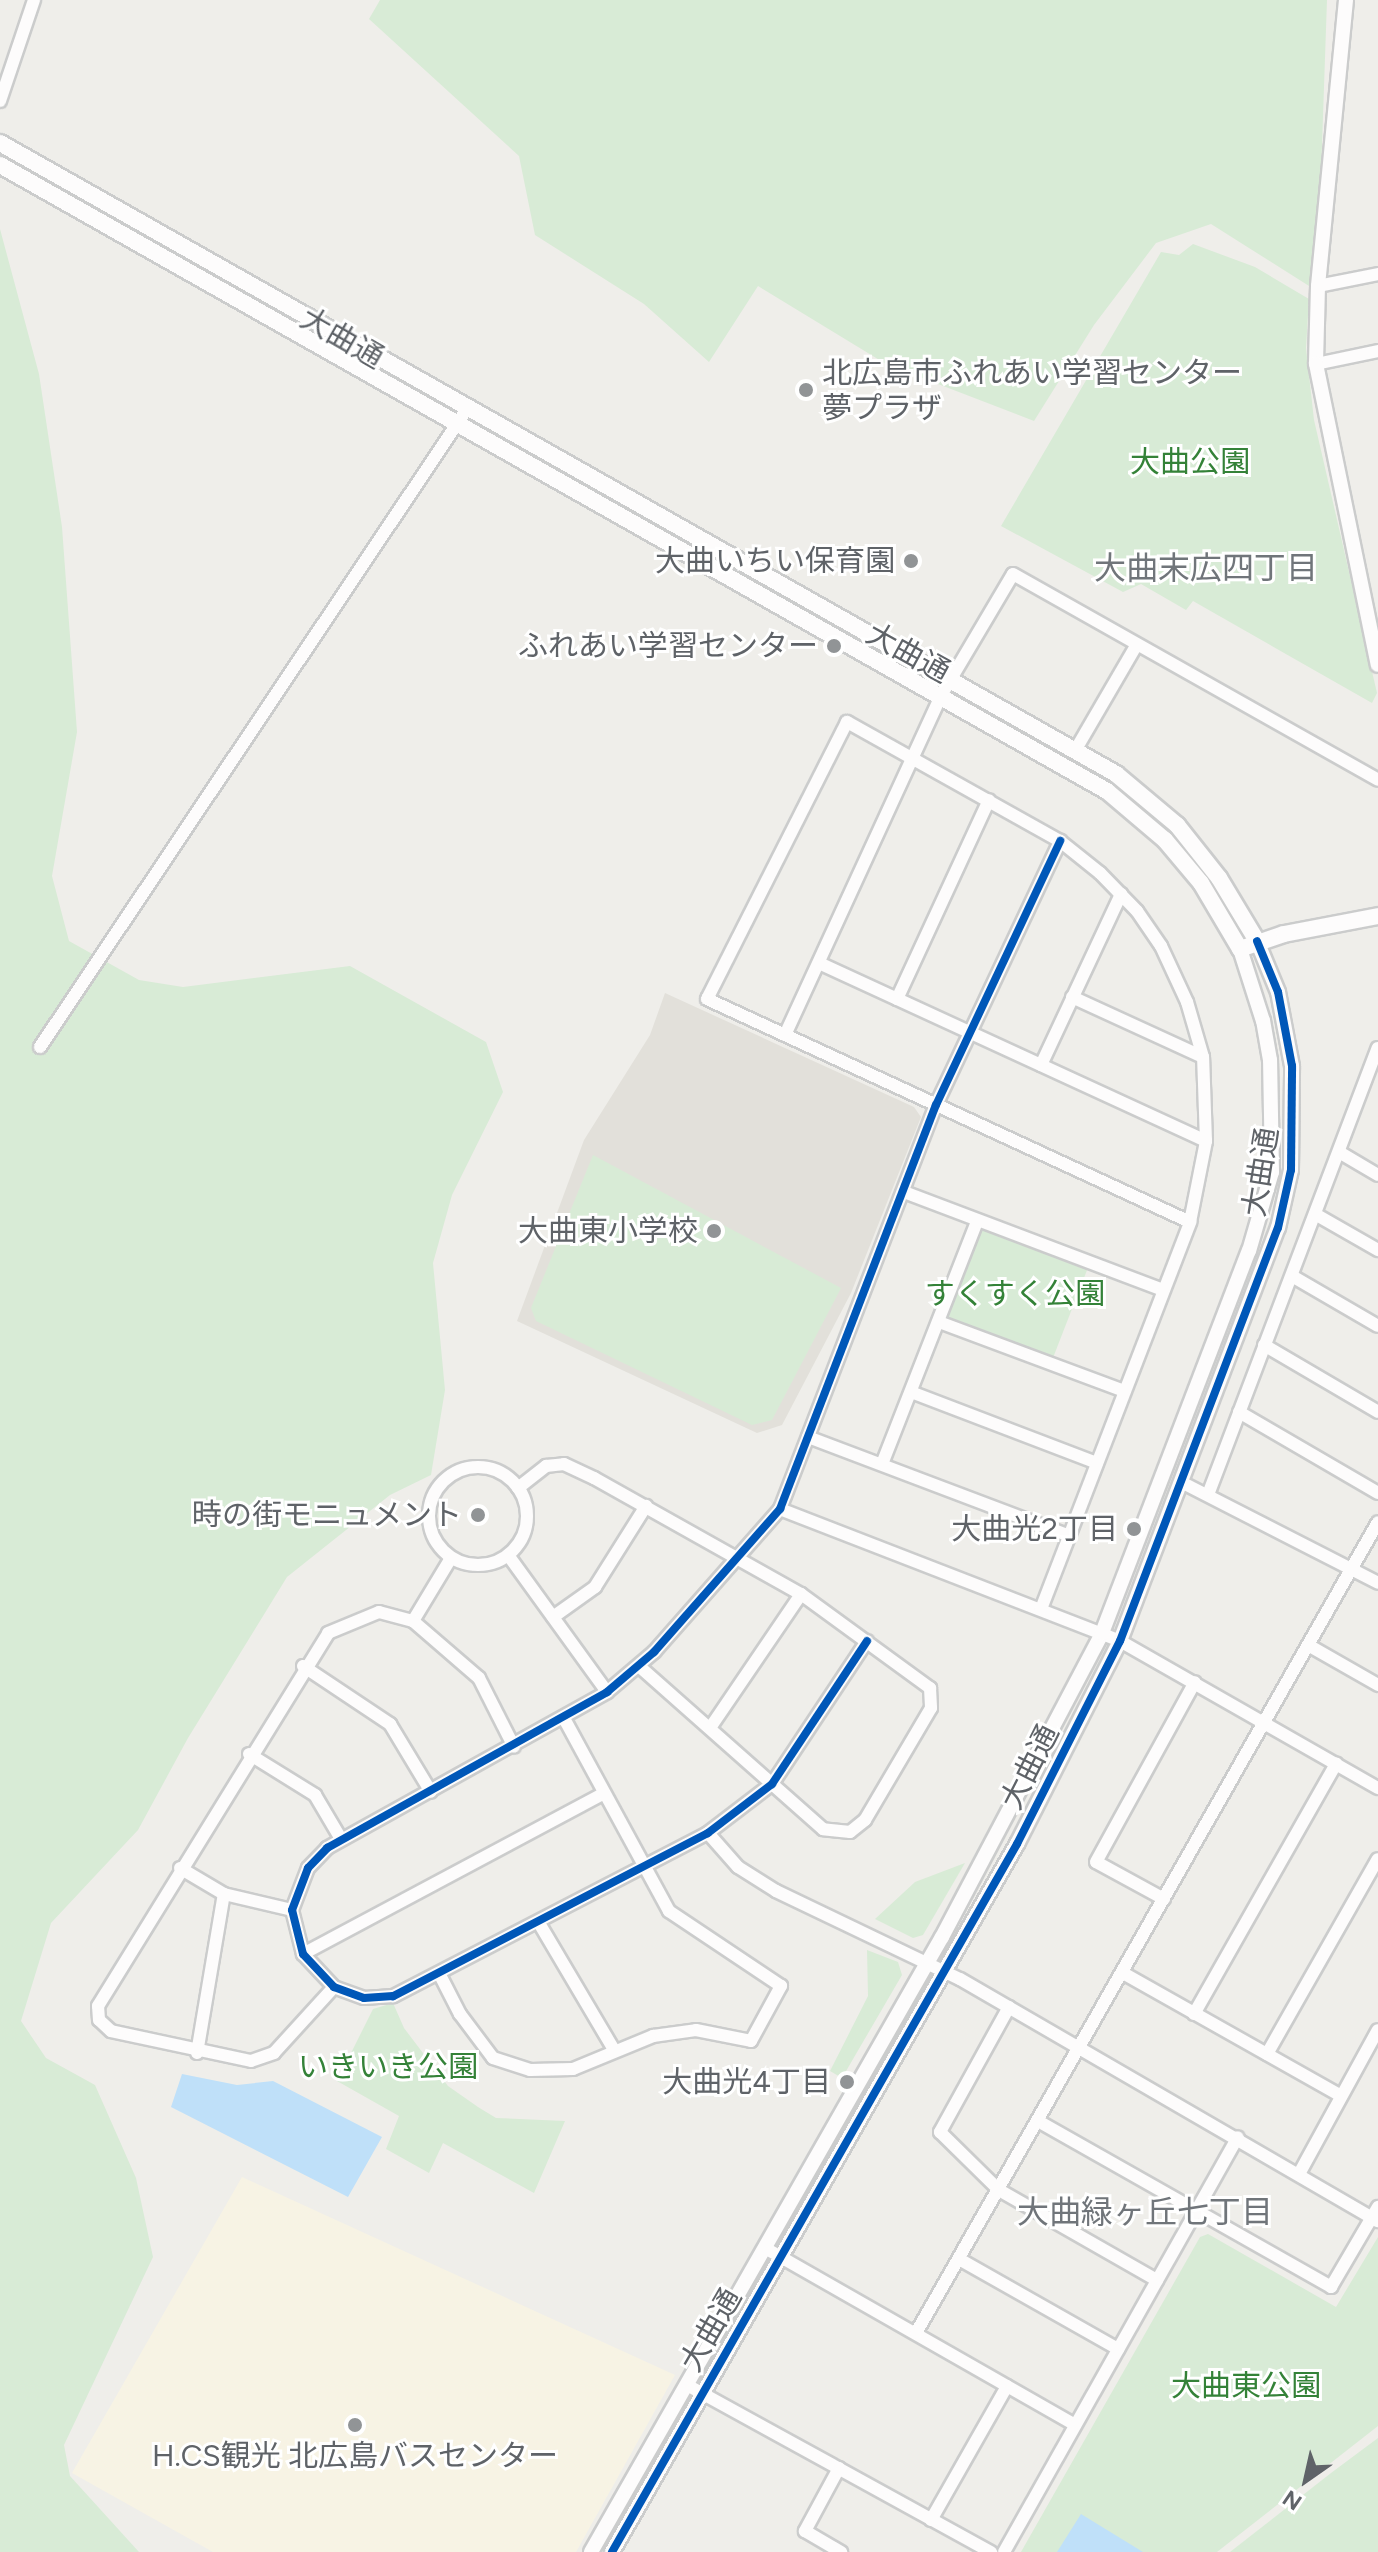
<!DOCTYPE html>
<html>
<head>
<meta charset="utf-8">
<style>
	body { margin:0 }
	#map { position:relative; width:1378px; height:2552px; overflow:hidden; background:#efeeea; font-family:Figtree,"Noto Sans JP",sans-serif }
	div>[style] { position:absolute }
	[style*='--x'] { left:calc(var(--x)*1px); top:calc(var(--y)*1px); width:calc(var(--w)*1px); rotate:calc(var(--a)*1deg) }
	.commercial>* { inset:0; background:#f7f3e4 }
	.education>* { inset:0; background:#e2e0da }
	.green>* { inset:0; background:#d8ebd6 }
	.water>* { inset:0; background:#bfe0f9 }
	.roads { filter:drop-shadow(2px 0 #cbcccc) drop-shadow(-2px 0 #cbcccc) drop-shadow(0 2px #cbcccc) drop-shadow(0 -2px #cbcccc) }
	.minor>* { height:12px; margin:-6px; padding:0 6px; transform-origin:6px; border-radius:6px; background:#fdfcfc }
	.minor>.ring { margin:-6px; padding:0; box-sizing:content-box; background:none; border:12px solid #fdfcfc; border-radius:50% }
	.tertiary>* { height:14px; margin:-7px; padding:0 7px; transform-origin:7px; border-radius:7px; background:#fdfcfc }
	.secondary>* { height:16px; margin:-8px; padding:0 8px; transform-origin:8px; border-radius:8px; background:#fdfcfc }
	.cycleway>* { height:8px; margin:-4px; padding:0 4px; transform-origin:4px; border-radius:4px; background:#0057b8 }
	.dots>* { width:22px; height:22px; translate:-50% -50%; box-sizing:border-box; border:4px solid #fff; border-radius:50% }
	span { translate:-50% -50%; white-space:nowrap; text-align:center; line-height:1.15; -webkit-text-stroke:6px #fff; paint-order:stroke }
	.street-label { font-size:30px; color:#5f6368 }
	.poi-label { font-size:30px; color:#5f6368 }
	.left { translate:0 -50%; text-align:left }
	.right { translate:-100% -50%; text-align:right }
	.park-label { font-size:30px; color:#348238 }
	.neighbourhood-label { font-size:32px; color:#70757a }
	.north { position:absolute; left:1266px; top:2440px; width:80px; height:80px; -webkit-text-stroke:6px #fff; paint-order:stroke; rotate:214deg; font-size:22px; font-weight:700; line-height:32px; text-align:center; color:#5f6368 }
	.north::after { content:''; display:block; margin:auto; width:28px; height:36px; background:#5f6368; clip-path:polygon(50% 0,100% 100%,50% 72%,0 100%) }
</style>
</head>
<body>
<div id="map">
	<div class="commercial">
		<div style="clip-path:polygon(242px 2177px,675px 2375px,576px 2552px,213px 2552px,72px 2473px)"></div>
	</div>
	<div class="education">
		<div style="clip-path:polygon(665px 993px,914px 1107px,921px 1117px,851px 1293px,782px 1425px,757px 1433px,517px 1321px,584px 1140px,650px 1035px)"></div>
	</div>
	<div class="green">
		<div style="clip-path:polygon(380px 0,1327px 0,1317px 291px,1211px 224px,1156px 243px,1094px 325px,1034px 421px,886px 364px,758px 286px,709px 362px,644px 304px,535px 235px,519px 156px,369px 19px)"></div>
		<div style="clip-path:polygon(0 229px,39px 374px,62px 527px,77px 732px,52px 876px,69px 941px,139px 980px,183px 987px,350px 966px,486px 1042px,503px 1092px,452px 1195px,433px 1263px,445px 1390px,431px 1475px,390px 1495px,287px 1577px,188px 1738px,138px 1830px,51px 1923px,21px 2021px,46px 2058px,95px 2085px,136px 2178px,153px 2257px,64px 2445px,70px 2476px,139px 2552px,0 2552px)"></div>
		<div style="clip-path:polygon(1193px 244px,1255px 267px,1309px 299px,1306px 348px,1314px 420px,1377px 693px,1372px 703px,1193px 601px,1186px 610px,1141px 584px,1123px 592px,1001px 526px,1161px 252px,1179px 255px)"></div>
		<div style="clip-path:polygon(593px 1155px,841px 1288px,772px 1420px,752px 1425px,536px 1321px,531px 1308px)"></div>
		<div style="clip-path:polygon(977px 1222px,1089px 1265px,1051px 1363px,939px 1322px)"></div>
		<div style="clip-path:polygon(965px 1863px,923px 1935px,913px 1938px,875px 1919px,915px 1882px)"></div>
		<div style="clip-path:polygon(867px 1950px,898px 1962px,902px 1975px,842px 2078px,830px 2071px,868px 1996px)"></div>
		<div style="clip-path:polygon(393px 2003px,404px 2028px,448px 2086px,478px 2107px,496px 2118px,565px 2121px,534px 2193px,443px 2143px,429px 2173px,386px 2149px,399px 2116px,337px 2081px,373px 2009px)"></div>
		<div style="clip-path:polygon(1208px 2234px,1336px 2307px,1378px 2237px,1378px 2426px,1217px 2552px,1021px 2552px,1200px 2237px)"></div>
		<div style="clip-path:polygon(1378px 2438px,1378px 2552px,1230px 2552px,1331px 2473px)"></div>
	</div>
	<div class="water">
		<div style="clip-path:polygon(182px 2074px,237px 2085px,273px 2081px,382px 2137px,348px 2197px,171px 2107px)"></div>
		<div style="clip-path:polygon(1081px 2514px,1143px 2552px,1057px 2552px)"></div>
	</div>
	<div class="roads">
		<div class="minor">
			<div style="--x:0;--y:101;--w:107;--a:-71.4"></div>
			<div style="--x:1318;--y:286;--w:61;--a:-11.3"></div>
			<div style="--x:1316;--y:364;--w:63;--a:-11.8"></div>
			<div style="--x:1076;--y:749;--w:119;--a:-59.8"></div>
			<div style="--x:819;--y:963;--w:426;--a:24.7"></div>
			<div style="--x:1072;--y:997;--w:144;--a:24.6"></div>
			<div style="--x:897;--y:999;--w:219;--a:-65.2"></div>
			<div style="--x:785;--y:1035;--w:375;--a:-65.3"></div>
			<div style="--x:942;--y:694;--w:139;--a:-59.4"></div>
			<div style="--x:1013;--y:574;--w:419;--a:29.4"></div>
			<div style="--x:40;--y:1047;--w:768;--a:-56.21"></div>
			<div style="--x:1041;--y:1065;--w:189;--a:-64.9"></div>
			<div style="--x:1339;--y:1152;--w:45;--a:30.5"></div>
			<div style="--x:904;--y:1192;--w:277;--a:20.7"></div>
			<div style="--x:1315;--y:1214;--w:73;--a:29.7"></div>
			<div style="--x:1292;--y:1276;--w:99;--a:30.2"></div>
			<div style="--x:939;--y:1322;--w:198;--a:20.4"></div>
			<div style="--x:1264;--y:1345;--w:132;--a:30.4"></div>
			<div style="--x:911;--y:1392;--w:199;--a:20.9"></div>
			<div style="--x:1239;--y:1412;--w:161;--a:30.2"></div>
			<div style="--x:808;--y:1437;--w:278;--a:20.7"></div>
			<div style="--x:882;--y:1464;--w:260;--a:-68.6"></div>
			<div class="ring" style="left:429px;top:1467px;width:86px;height:86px"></div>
			<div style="--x:1183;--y:1483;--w:219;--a:27.1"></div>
			<div style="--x:518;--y:1488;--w:36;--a:-38"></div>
			<div style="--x:546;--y:1466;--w:18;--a:-6"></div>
			<div style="--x:564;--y:1464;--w:33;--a:25"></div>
			<div style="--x:594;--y:1478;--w:237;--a:29.3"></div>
			<div style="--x:801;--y:1594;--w:160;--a:36.1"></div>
			<div style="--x:930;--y:1688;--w:20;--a:87"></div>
			<div style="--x:931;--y:1708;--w:130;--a:120.5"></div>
			<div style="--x:865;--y:1820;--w:19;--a:141"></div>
			<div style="--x:850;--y:1832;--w:27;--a:-174"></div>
			<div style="--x:823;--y:1829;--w:244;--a:-138.5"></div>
			<div style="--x:1209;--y:1492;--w:475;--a:-69.2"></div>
			<div style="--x:780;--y:1509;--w:365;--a:21.2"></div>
			<div style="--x:1120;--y:1641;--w:297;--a:29.7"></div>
			<div style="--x:508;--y:1555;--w:169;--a:54.1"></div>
			<div style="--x:1041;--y:1609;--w:415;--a:-68.9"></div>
			<div style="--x:1190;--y:1222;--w:83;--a:-78.8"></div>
			<div style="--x:1206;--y:1141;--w:84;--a:-92"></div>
			<div style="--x:1203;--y:1057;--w:57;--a:-106.2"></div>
			<div style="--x:1187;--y:1002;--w:62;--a:-114.9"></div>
			<div style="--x:1161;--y:946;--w:42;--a:-124.4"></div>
			<div style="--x:1137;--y:911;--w:53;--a:-134.2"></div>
			<div style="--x:1100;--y:873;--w:51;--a:-141.3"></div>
			<div style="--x:1060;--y:841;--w:244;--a:-150.8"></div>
			<div style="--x:847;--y:722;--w:310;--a:116.8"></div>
			<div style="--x:707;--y:999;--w:532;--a:24.78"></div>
			<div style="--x:553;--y:1617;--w:52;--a:-35.5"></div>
			<div style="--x:595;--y:1587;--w:96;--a:-57.8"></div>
			<div style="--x:413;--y:1621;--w:74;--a:-58.9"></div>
			<div style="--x:867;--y:1641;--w:172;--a:123.6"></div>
			<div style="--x:772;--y:1784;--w:81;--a:142.6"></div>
			<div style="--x:708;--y:1833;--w:355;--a:152.6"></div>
			<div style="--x:393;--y:1996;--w:29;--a:176"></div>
			<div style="--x:364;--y:1998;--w:32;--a:-160"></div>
			<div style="--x:334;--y:1987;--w:45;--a:-133.2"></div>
			<div style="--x:303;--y:1954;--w:45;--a:-104"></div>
			<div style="--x:292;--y:1910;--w:45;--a:-69.1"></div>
			<div style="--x:308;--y:1868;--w:28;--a:-46"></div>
			<div style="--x:327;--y:1848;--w:321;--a:-29.1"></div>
			<div style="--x:607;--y:1692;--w:62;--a:-40.4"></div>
			<div style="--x:654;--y:1652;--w:191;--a:-48.6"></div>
			<div style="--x:780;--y:1509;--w:433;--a:-68.9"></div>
			<div style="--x:936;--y:1105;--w:292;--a:-64.8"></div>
			<div style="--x:1308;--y:1645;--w:81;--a:29.7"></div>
			<div style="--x:303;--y:1666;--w:105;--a:33.7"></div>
			<div style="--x:390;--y:1724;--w:79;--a:58.9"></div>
			<div style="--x:710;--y:1728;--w:162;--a:-55.8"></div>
			<div style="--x:249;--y:1754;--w:78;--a:31.8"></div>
			<div style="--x:315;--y:1795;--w:51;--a:59.4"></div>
			<div style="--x:708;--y:1833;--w:45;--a:48.6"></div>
			<div style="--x:738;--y:1867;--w:45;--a:32.3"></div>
			<div style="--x:776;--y:1891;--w:204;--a:25.6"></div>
			<div style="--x:960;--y:1979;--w:483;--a:30.1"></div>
			<div style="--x:180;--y:1868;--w:51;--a:30.6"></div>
			<div style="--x:224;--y:1894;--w:70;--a:13.2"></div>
			<div style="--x:1164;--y:1899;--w:77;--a:-151.4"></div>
			<div style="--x:1096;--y:1862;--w:205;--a:-61.2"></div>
			<div style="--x:539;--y:1923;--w:147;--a:59.4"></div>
			<div style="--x:303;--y:1954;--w:340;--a:-28.1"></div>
			<div style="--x:1123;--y:1973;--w:250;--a:29.4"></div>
			<div style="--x:440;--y:1975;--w:44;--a:62.9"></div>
			<div style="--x:460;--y:2014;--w:55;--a:53.1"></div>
			<div style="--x:493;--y:2058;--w:39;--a:18"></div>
			<div style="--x:530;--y:2070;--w:43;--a:-1.3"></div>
			<div style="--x:573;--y:2069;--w:87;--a:-22.4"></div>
			<div style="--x:653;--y:2036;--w:43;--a:-7.9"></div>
			<div style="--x:696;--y:2030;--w:56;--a:11.3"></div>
			<div style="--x:751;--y:2041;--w:63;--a:-61.4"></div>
			<div style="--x:781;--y:1986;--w:135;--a:-146.2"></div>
			<div style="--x:669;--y:1911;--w:217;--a:-118.6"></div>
			<div style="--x:334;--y:1987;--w:89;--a:132.3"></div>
			<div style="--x:274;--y:2053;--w:24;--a:161"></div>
			<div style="--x:251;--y:2061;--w:143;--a:-167.9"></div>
			<div style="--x:111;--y:2031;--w:16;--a:-137"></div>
			<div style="--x:99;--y:2020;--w:14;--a:-94"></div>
			<div style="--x:98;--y:2006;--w:438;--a:-58.3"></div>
			<div style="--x:328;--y:1633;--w:55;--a:-22.4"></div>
			<div style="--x:379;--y:1612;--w:35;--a:15"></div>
			<div style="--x:413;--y:1621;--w:87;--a:40.8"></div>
			<div style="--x:479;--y:1678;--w:77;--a:63.1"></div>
			<div style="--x:1009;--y:2007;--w:143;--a:118.9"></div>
			<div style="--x:940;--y:2132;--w:83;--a:44.5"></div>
			<div style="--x:999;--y:2190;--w:182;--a:29.7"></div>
			<div style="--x:1194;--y:2014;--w:288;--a:-60.4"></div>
			<div style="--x:197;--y:2053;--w:161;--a:-80.4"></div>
			<div style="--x:1267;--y:2054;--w:224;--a:-60.4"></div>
			<div style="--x:1038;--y:2121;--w:337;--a:29.5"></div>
			<div style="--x:1331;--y:2287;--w:93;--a:-59.6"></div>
			<div style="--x:1299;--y:2174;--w:164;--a:-61.3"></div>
			<div style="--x:765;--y:2248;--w:357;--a:29.7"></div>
			<div style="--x:959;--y:2259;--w:183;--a:29.5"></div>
			<div style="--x:916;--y:2333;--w:933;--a:-60.33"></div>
			<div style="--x:687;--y:2385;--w:347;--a:28.8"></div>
			<div style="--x:839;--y:2468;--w:72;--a:118.4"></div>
			<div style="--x:805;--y:2531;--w:42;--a:30.3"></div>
			<div style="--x:931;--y:2520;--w:154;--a:-60.4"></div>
			<div style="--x:1004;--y:2552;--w:476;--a:-60.6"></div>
		</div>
		<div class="tertiary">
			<div style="--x:1346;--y:0;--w:287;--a:95.6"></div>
			<div style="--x:1318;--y:286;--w:78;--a:91.5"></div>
			<div style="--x:1316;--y:364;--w:307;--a:78.4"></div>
			<div style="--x:591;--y:2552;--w:708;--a:-60.29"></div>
			<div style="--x:942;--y:1937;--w:344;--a:-62.2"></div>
			<div style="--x:1102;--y:1633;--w:409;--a:-69"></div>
			<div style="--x:1249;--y:1251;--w:82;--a:-73.8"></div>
			<div style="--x:1272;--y:1172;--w:112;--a:-91"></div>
			<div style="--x:1270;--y:1060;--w:40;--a:-100"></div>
			<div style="--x:1263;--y:1021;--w:76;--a:-107.7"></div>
			<div style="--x:612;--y:2552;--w:816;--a:-60.23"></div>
			<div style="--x:1017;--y:1844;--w:228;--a:-63.1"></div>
			<div style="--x:1120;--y:1641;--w:442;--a:-69.1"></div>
			<div style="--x:1278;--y:1228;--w:59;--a:-77.4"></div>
			<div style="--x:1291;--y:1170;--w:104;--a:-89.4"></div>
			<div style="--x:1292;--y:1066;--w:75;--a:-100.7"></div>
			<div style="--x:1278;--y:992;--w:55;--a:-112.4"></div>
		</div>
		<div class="secondary">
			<div style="--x:0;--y:143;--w:1282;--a:29.48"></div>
			<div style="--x:1116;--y:774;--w:80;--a:39.9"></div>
			<div style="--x:1177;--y:825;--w:68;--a:51.6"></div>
			<div style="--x:1219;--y:878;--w:74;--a:58.9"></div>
			<div style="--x:0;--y:165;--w:1272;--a:29.49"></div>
			<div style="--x:1107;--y:791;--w:76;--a:40.2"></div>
			<div style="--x:1165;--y:840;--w:56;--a:50.1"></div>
			<div style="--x:1201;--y:883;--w:77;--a:59.4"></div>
			<div style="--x:1240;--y:949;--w:46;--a:-18.8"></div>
			<div style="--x:1284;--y:934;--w:96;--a:-10.8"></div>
		</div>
	</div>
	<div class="cycleway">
		<div style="--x:867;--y:1641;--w:172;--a:123.6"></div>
		<div style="--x:772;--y:1784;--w:81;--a:142.6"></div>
		<div style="--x:708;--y:1833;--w:355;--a:152.6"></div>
		<div style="--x:393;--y:1996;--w:29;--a:176"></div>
		<div style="--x:364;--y:1998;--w:32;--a:-160"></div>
		<div style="--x:334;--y:1987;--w:45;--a:-133.2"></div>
		<div style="--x:303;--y:1954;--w:45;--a:-104"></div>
		<div style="--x:292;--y:1910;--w:45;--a:-69.1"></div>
		<div style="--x:308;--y:1868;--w:28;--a:-46"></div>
		<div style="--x:327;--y:1848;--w:321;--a:-29.1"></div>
		<div style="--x:607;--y:1692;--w:62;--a:-40.4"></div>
		<div style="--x:654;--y:1652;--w:191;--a:-48.6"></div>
		<div style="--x:780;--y:1509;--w:433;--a:-68.9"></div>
		<div style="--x:936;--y:1105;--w:292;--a:-64.8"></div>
		<div style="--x:612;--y:2552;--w:816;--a:-60.23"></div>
		<div style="--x:1017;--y:1844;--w:228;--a:-63.1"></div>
		<div style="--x:1120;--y:1641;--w:442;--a:-69.1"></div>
		<div style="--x:1278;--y:1228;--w:59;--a:-77.4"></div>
		<div style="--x:1291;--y:1170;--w:104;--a:-89.4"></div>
		<div style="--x:1292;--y:1066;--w:75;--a:-100.7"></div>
		<div style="--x:1278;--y:992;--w:55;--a:-112.4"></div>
	</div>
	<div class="dots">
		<div style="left:806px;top:390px;background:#919496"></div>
		<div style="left:911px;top:561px;background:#919496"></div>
		<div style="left:834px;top:646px;background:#919496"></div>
		<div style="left:714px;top:1231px;background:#919496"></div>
		<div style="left:478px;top:1515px;background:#919496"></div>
		<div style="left:1134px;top:1529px;background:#919496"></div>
		<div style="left:847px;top:2082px;background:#919496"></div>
		<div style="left:355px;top:2425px;background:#919496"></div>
	</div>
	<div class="street-label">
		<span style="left:342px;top:338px;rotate:30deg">大曲通</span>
		<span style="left:908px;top:653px;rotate:29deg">大曲通</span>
		<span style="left:1261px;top:1172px;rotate:-81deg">大曲通</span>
		<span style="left:1030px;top:1767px;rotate:-63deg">大曲通</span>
		<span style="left:711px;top:2330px;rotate:-60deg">大曲通</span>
	</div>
	<div class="poi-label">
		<span class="left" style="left:822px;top:390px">北広島市ふれあい学習センター<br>夢プラザ</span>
		<span class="right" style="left:895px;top:561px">大曲いちい保育園</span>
		<span class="right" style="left:818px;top:646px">ふれあい学習センター</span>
		<span class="right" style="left:698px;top:1231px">大曲東小学校</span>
		<span class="right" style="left:462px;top:1515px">時の街モニュメント</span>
		<span class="right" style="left:1118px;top:1529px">大曲光2丁目</span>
		<span class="right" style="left:831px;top:2082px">大曲光4丁目</span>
		<span style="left:355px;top:2456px">H.CS観光 北広島バスセンター</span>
	</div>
	<div class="park-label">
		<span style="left:1190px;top:462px">大曲公園</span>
		<span style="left:1015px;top:1294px">すくすく公園</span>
		<span style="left:388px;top:2067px">いきいき公園</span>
		<span style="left:1246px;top:2386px">大曲東公園</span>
	</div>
	<div class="neighbourhood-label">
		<span style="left:1206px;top:568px">大曲末広四丁目</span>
		<span style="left:1145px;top:2212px">大曲緑ヶ丘七丁目</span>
	</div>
	<div class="north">N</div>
</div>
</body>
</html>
